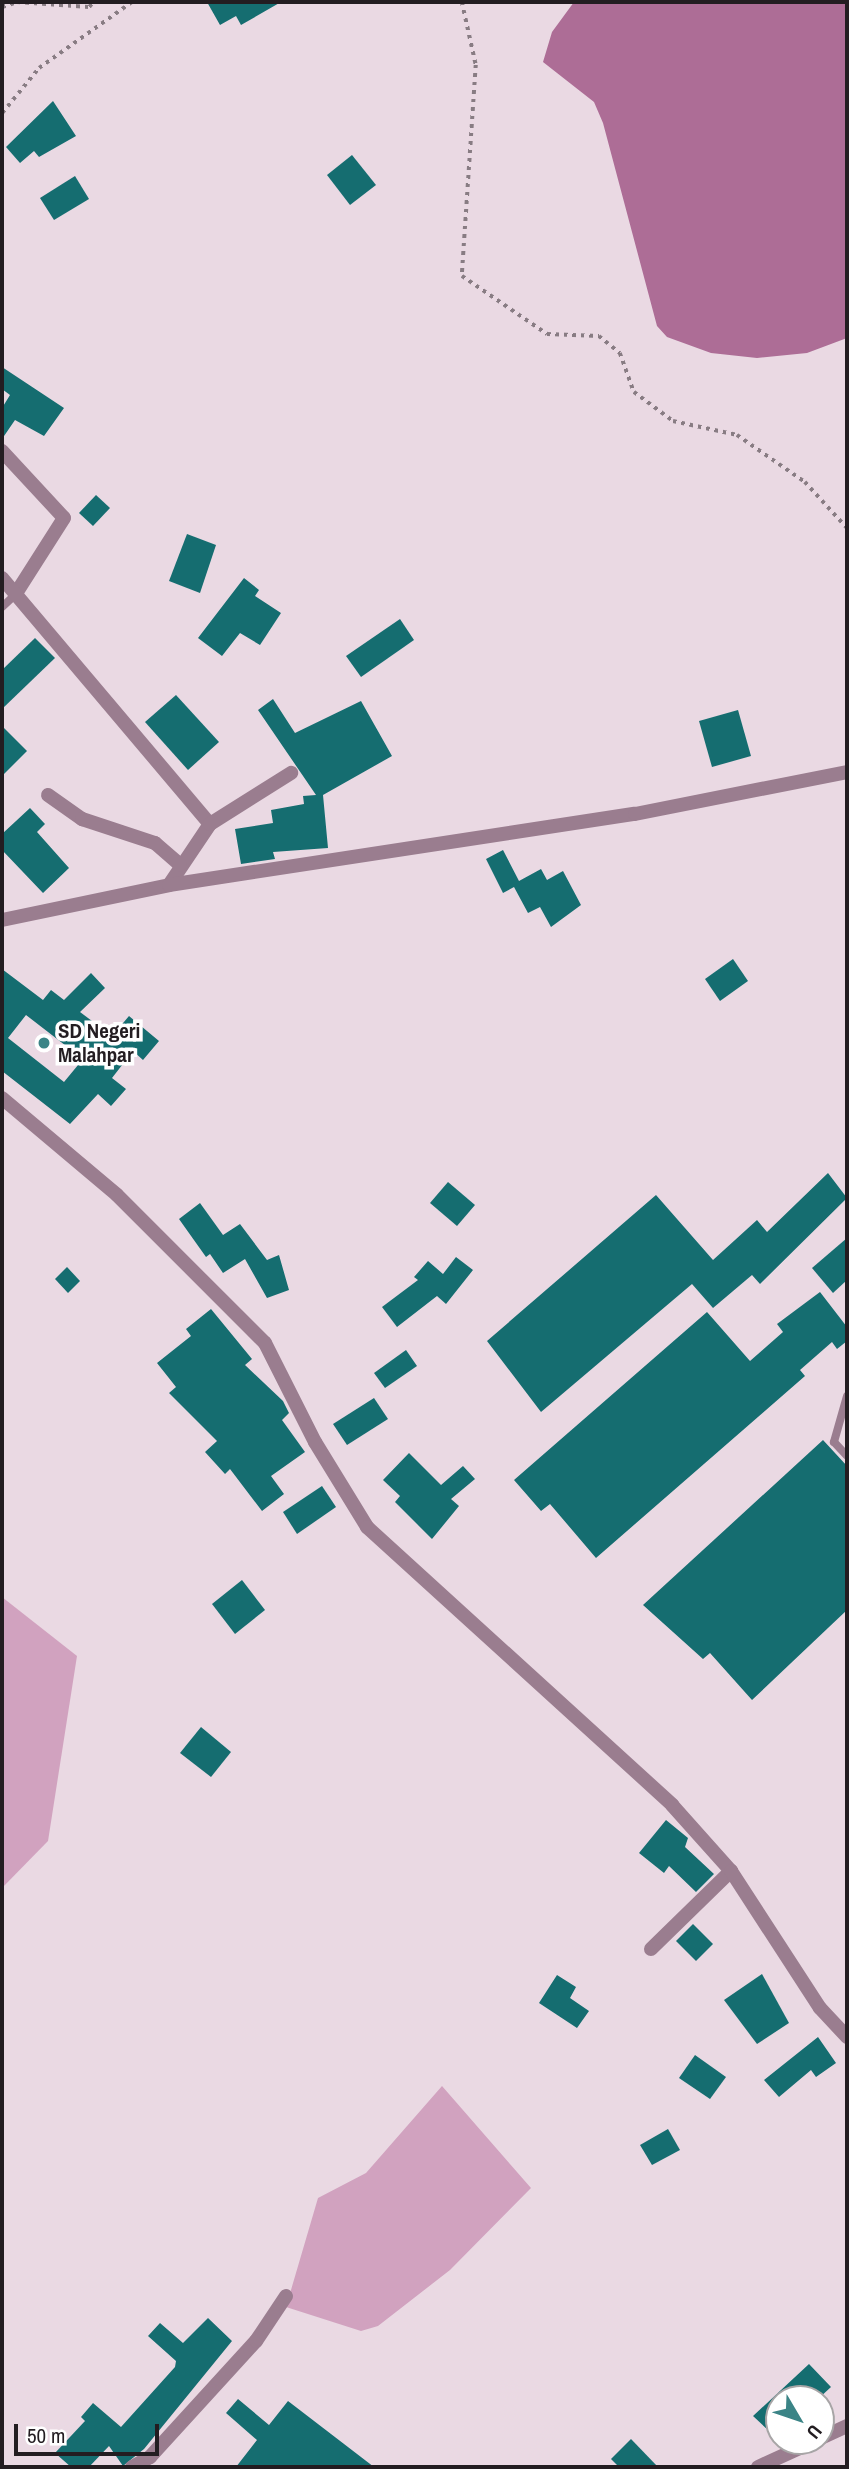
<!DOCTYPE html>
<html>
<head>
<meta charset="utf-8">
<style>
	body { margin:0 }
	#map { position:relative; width:849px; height:2469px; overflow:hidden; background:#ead9e3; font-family:"Archivo Narrow",sans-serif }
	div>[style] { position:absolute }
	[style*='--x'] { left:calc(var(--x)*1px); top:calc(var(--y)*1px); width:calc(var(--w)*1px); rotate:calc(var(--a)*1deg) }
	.green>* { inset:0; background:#d1a2bf }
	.water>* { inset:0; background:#ad6d96 }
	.building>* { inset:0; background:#156d70 }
	.path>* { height:3.5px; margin-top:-1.75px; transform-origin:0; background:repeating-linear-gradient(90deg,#887c83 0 3.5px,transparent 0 8.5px) }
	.service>* { height:8px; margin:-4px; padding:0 4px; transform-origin:4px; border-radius:4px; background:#9a7d8f }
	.minor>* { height:14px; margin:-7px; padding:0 7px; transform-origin:7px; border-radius:7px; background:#9a7d8f }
	.tertiary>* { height:14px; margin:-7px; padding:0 7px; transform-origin:7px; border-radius:7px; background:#9a7d8f }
	.dots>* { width:19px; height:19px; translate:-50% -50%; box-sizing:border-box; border:4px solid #fff; border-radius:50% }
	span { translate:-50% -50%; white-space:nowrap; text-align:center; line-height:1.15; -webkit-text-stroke:7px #fff; paint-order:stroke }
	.poi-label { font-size:21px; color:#231d21; font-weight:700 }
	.left { translate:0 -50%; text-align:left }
	.frame { position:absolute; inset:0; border:4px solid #231d21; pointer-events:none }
	.north { position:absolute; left:765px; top:2385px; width:70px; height:70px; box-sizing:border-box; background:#fff; border:2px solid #a7a5a6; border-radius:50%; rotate:129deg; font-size:19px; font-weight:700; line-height:28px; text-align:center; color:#231d21 }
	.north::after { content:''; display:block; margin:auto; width:24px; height:32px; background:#3b8486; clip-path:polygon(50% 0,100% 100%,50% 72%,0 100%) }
	.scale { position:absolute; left:14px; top:2424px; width:145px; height:32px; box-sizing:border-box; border:4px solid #231d21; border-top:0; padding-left:9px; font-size:21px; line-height:24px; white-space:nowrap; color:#231d21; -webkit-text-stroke:5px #fff; paint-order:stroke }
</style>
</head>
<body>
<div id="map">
	<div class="green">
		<div style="clip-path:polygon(2px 1597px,77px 1656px,48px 1841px,2px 1888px)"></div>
		<div style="clip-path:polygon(442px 2086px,531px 2188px,450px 2270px,378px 2326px,361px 2331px,286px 2307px,318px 2198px,366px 2173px)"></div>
	</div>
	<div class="water">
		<div style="clip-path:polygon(574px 2px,847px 2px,847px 338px,807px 353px,757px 358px,711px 353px,667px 337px,657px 326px,603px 123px,594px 102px,543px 62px,552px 32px)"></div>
	</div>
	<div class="building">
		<div style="clip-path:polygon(207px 2px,281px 2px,241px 25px,236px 16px,220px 25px)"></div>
		<div style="clip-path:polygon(53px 101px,76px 136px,39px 157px,34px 151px,20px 163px,6px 147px)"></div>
		<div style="clip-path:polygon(352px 155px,376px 185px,350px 205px,327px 175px)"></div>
		<div style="clip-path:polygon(75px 176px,89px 199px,54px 220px,40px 198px)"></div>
		<div style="clip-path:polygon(2px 367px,64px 408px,44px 436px,15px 420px,2px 439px,2px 408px,10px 395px,2px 389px)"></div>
		<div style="clip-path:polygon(96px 495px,110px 508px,93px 526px,79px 513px)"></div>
		<div style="clip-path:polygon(187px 534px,216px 545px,200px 593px,169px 581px)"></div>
		<div style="clip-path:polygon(244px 578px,259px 590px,255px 596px,281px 613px,260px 645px,240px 633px,222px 656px,198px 638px)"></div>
		<div style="clip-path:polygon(400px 619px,414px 640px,361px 677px,346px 656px)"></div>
		<div style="clip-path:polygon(35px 638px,55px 658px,2px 709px,2px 670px)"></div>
		<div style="clip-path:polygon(176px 695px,219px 742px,188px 770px,145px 722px)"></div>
		<div style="clip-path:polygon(273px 699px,295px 733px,361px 701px,392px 756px,323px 795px,328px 848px,273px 852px,275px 859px,241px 864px,235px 829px,273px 823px,271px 810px,304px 804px,303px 796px,316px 795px,258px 710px)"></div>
		<div style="clip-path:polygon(738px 710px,751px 756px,712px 767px,699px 721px)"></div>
		<div style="clip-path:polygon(2px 726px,27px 751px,2px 776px)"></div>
		<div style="clip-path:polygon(30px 808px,45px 824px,37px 832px,69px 868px,43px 893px,2px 850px,2px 834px)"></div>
		<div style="clip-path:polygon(503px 850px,519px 881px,541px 869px,547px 880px,563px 871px,581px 905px,551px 927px,540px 907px,528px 913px,514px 887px,503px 893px,486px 859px)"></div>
		<div style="clip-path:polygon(733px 959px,748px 981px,720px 1001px,705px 979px)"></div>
		<div style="clip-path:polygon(evenodd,2px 969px,43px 1000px,51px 990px,64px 1000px,91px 973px,105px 988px,80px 1012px,112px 1036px,129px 1016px,159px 1041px,143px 1060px,133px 1051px,112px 1078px,126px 1089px,111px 1106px,98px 1094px,70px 1124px,2px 1071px,2px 969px,26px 1015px,83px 1059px,64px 1082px,8px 1038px,26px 1015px)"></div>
		<div style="clip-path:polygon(828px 1173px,847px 1198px,760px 1284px,752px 1275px,713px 1308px,692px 1284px,541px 1412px,487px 1341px,656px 1195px,713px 1260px,757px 1220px,767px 1232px)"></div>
		<div style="clip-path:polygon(448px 1182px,475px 1205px,457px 1226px,430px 1203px)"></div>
		<div style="clip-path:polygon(200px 1203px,223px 1235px,240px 1224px,267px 1260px,279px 1255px,289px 1290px,267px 1298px,245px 1259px,223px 1273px,210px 1254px,206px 1257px,179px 1219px)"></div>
		<div style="clip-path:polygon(847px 1238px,847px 1280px,833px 1293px,812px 1268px)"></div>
		<div style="clip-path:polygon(456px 1257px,473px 1270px,446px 1304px,437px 1296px,397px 1327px,382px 1307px,418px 1280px,414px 1277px,428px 1261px,443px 1274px)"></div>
		<div style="clip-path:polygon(67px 1267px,80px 1281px,68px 1293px,55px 1279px)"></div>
		<div style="clip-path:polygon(820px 1292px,847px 1327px,847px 1341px,837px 1349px,832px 1342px,800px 1370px,805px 1376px,596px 1558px,550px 1504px,541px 1511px,514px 1480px,707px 1312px,750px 1361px,783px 1332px,777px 1324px)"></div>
		<div style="clip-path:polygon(211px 1309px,252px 1359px,245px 1365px,283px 1401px,289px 1413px,282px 1420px,305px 1452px,271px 1476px,284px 1494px,262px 1511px,230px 1469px,225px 1474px,205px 1452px,217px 1441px,169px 1393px,176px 1387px,157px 1363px,191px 1336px,186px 1329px)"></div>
		<div style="clip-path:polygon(406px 1350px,417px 1366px,385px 1388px,374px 1373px)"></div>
		<div style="clip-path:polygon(374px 1398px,388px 1419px,347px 1445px,333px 1424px)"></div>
		<div style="clip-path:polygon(823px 1440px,847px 1466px,847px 1610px,752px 1700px,710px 1653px,703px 1659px,643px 1605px)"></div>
		<div style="clip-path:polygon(409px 1453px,441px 1485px,463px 1466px,475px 1479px,451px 1499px,459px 1506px,432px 1539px,395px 1502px,400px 1496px,383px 1480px)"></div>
		<div style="clip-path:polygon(322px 1486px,336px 1507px,297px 1534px,283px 1512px)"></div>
		<div style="clip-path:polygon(242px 1580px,265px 1610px,235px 1634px,212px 1604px)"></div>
		<div style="clip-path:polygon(201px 1727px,231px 1752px,211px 1777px,180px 1753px)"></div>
		<div style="clip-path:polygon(666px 1820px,688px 1838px,685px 1847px,714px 1874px,696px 1892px,669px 1866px,664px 1873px,639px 1853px)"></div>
		<div style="clip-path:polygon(693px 1924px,713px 1944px,696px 1961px,676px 1941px)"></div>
		<div style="clip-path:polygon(762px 1974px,789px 2023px,757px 2044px,724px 2000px)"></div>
		<div style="clip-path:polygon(557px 1975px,576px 1987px,570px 1998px,589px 2011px,577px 2028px,539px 2003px)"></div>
		<div style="clip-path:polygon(818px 2037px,836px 2063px,816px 2077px,811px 2070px,779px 2097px,764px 2080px)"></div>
		<div style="clip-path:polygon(695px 2055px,726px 2077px,710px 2099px,679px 2078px)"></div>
		<div style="clip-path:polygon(668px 2129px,680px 2150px,652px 2165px,640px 2145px)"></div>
		<div style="clip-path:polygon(208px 2318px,232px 2341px,144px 2449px,123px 2466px,109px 2446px,89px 2467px,71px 2467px,55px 2453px,85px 2421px,81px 2417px,93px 2403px,121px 2427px,175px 2367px,176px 2361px,148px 2336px,160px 2323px,183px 2343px)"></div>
		<div style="clip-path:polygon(809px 2364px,831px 2387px,818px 2399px,779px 2399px,779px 2421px,769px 2431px,753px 2416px)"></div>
		<div style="clip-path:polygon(238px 2399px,269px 2425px,288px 2401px,374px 2467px,236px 2467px,257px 2440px,226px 2413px)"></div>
		<div style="clip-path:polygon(631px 2439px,658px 2467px,619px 2467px,611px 2459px)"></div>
	</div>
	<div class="path">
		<div style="--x:462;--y:2;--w:65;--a:77.5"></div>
		<div style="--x:476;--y:65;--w:211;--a:93.8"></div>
		<div style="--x:462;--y:276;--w:103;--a:34.3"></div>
		<div style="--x:547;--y:334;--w:52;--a:2.2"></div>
		<div style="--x:599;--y:336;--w:27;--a:39"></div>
		<div style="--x:620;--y:353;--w:41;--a:70.3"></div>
		<div style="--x:634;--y:392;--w:49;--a:36.6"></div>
		<div style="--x:673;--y:421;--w:66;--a:12.3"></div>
		<div style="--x:737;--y:435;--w:83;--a:34.7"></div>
		<div style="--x:805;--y:482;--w:62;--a:47.6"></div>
		<div style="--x:2;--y:7;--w:16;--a:-18"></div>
		<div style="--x:17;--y:2;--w:72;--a:4"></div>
		<div style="--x:89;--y:7;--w:6;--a:-51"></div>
		<div style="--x:2;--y:113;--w:58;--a:-50.6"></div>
		<div style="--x:39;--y:68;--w:114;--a:-35.4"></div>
	</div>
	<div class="service">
		<div style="--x:2;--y:607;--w:18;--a:-43"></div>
		<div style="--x:847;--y:1396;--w:48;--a:105.8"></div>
		<div style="--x:834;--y:1442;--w:19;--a:47"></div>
	</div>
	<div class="minor">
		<div style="--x:2;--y:451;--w:91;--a:47.2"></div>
		<div style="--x:64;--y:518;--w:91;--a:122.5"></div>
		<div style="--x:2;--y:578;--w:322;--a:49.8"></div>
		<div style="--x:210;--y:824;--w:73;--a:123.9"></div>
		<div style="--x:48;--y:795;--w:42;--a:35.2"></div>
		<div style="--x:82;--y:819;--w:77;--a:18.2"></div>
		<div style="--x:155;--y:843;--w:33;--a:41"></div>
		<div style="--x:210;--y:824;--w:96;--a:-32.2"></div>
		<div style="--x:2;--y:920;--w:171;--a:-11.8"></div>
		<div style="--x:169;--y:885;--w:471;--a:-8.7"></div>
		<div style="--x:635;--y:814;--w:216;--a:-11.2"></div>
		<div style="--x:651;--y:1949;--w:112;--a:-44.3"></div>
		<div style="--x:132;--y:2467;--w:21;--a:-29"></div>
		<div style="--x:150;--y:2457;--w:157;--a:-47.6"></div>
		<div style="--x:256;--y:2341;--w:54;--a:-56.3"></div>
	</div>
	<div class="tertiary">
		<div style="--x:2;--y:1098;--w:150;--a:40.1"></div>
		<div style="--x:117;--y:1195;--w:209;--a:45"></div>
		<div style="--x:265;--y:1343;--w:111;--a:63.2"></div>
		<div style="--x:315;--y:1442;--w:100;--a:58.5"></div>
		<div style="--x:367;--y:1527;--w:413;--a:42.3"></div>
		<div style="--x:672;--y:1805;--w:89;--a:48.2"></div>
		<div style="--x:731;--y:1871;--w:163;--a:57"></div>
		<div style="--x:820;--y:2008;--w:40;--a:47"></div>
		<div style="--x:821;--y:2438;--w:29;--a:-25"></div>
		<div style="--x:758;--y:2467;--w:63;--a:-24.5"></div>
	</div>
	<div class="dots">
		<div style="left:44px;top:1043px;background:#3b8486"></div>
	</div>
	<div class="poi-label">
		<span class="left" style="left:58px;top:1043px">SD Negeri<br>Malahpar</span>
	</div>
	<div class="frame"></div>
	<div class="north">U</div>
	<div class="scale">50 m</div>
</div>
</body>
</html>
